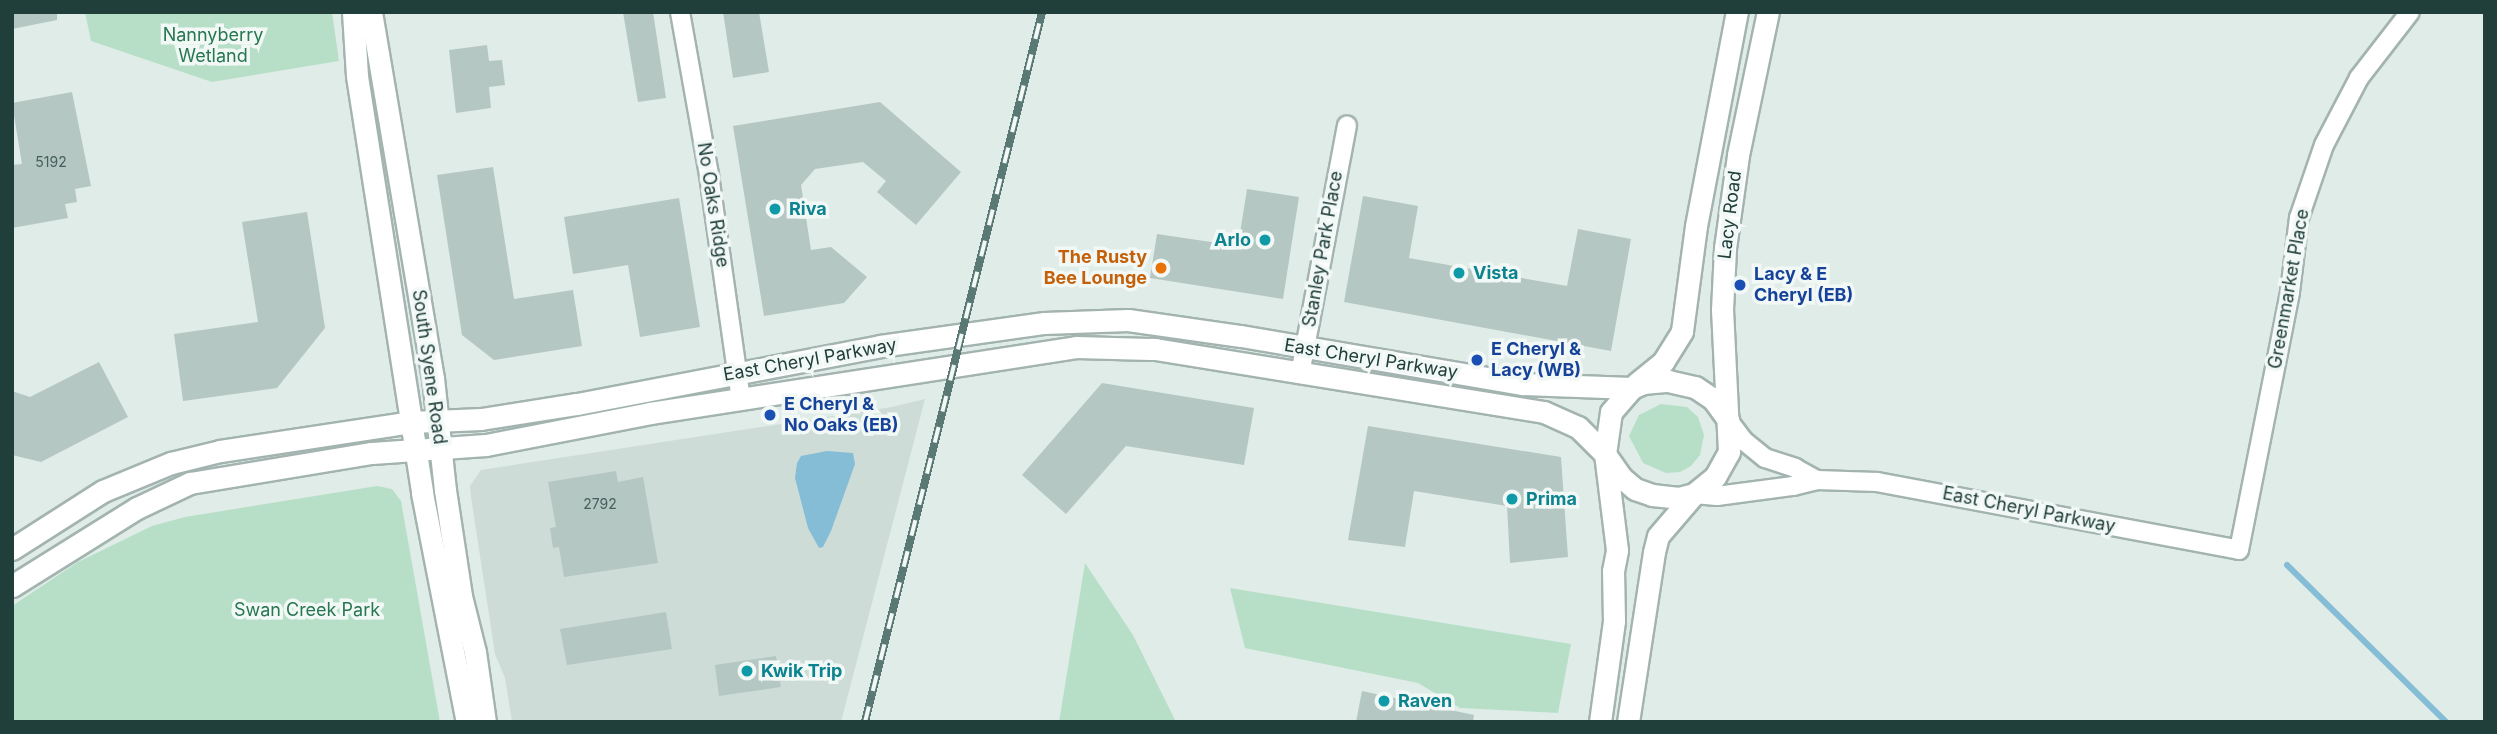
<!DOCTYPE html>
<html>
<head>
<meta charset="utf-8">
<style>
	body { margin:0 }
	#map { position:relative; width:2497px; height:734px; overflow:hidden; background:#e0ece8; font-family:Inter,sans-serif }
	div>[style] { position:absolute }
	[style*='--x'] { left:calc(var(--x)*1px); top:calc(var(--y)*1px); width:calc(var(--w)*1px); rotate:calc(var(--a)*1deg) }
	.built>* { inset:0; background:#cedcd8 }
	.green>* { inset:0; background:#b7dfc8 }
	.water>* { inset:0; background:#84bdd5 }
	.stream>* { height:6px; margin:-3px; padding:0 3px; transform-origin:3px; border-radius:3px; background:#84bdd5 }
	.building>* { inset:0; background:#b5c7c2 }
	.roads { filter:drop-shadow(2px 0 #a3b4b0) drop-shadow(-2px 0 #a3b4b0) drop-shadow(0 2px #a3b4b0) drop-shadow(0 -2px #a3b4b0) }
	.minor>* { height:18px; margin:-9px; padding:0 9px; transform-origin:9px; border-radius:9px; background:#fff }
	.tertiary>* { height:21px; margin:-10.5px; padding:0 10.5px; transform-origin:10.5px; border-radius:10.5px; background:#fff }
	.secondary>* { height:21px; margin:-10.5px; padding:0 10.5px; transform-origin:10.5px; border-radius:10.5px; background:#fff }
	.rail>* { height:8px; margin-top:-4px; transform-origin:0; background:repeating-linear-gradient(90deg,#f1f8f6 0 16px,#5a7975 0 32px); box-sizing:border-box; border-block:2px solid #5a7975 }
	.dots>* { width:19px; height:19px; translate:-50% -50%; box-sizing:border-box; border:4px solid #f1f8f6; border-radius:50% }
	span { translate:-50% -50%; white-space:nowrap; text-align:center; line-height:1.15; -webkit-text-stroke:7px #f1f8f6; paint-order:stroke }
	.number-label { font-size:14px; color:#45605c }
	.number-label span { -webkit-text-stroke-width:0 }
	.park-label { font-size:18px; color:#277751 }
	.street-label { font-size:18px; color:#203e3a }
	.culture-label { font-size:18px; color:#0d838f; font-weight:700 }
	.left { translate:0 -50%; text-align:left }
	.right { translate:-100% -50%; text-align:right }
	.food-label { font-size:18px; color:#c56008; font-weight:700 }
	.transit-label { font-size:18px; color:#164399; font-weight:700 }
	.frame { position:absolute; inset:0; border:14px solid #203e3a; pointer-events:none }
</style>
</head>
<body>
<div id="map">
	<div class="built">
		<div style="clip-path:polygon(925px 399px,841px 722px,512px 722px,505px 678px,495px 654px,471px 497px,470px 486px,481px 470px,892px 407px)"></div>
	</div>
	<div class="green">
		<div style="clip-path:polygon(85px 12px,332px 12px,339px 61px,212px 82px,91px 41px)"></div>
		<div style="clip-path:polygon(1661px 404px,1687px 407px,1698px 417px,1704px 435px,1700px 455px,1691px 466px,1680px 472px,1666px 473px,1643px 463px,1629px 436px,1639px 415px)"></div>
		<div style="clip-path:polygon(377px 486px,392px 489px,401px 501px,440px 722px,12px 722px,12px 606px,78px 562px,152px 526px,185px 517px)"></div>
		<div style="clip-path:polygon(1085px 563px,1133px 635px,1176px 722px,1059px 722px)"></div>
		<div style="clip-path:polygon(1230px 588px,1571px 644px,1558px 713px,1460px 708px,1418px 683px,1245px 648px)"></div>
	</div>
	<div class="water">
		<div style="clip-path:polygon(827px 451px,853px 453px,855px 464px,831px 531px,823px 547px,819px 548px,808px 528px,795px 478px,797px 463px,801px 456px)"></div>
	</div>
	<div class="stream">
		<div style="--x:2287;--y:565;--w:223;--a:44.6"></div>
	</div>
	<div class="building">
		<div style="clip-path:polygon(12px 12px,57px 12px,57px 20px,12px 29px)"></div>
		<div style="clip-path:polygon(623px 12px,653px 12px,666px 98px,638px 102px)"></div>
		<div style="clip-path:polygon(723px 12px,759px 12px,769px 72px,733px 78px)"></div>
		<div style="clip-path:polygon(487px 45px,489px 61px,502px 60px,505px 85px,489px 87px,491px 108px,456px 113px,449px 50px)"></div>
		<div style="clip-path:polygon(72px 92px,91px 186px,75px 189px,77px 202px,65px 204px,68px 218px,12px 228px,12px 165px,22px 164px,12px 103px)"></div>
		<div style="clip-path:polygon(880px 102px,961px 172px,916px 225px,877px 192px,886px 181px,863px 162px,815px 169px,801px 185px,811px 250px,831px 247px,867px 277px,844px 303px,764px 316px,733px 126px)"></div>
		<div style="clip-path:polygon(493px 167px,514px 299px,573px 290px,582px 346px,494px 360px,462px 335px,437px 175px)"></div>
		<div style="clip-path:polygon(1247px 189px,1299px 197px,1283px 299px,1150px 278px,1157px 234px,1238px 246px)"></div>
		<div style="clip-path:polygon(1363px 196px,1418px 206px,1409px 258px,1567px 286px,1578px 229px,1631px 239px,1611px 351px,1344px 302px)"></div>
		<div style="clip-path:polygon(679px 198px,700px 327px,640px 337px,628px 265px,573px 274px,564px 217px)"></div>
		<div style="clip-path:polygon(307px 212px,325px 328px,277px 388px,183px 401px,174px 334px,258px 322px,242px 222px)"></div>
		<div style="clip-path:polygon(99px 362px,128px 417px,41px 462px,12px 455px,12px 391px,30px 397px)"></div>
		<div style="clip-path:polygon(1102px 383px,1254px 408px,1244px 465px,1126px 446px,1066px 514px,1022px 475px)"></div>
		<div style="clip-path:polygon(1368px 426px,1561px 457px,1568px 557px,1510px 563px,1507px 506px,1414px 491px,1405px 547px,1348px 540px)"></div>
		<div style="clip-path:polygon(616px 471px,618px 482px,643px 477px,658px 563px,564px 577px,559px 547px,553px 548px,550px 528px,556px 527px,548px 482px)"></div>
		<div style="clip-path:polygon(666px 612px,672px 649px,567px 665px,560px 629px)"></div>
		<div style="clip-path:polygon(776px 656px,781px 687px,719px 696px,715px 665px)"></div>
		<div style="clip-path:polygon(1362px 691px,1474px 715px,1473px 722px,1356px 722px)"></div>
	</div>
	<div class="roads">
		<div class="minor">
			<div style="--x:680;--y:12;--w:166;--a:79.9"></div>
			<div style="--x:709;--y:175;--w:226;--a:81.9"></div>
			<div style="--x:1300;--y:374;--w:253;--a:-79.3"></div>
			<div style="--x:1728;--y:420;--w:26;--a:53"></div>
			<div style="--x:1744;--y:441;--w:27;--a:39"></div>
			<div style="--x:1765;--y:458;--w:32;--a:18"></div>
			<div style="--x:1795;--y:468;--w:25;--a:29"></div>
			<div style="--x:1694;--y:494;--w:23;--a:5"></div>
			<div style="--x:1717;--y:496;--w:77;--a:-7.5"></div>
			<div style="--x:1793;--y:486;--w:25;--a:-14"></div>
			<div style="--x:1817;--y:480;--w:60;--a:1.9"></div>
			<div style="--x:1877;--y:482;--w:368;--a:10.6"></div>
			<div style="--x:2239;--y:550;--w:263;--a:-78.8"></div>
			<div style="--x:2290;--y:292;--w:75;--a:-83.1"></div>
			<div style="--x:2299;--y:218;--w:77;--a:-71.1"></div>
			<div style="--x:2324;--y:145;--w:76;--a:-62.4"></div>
			<div style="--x:2359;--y:78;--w:83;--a:-52.3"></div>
		</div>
		<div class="tertiary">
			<div style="--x:353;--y:12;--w:64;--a:86.4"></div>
			<div style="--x:357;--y:76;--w:422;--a:81.1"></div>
			<div style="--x:422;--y:493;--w:233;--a:78.9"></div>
			<div style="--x:371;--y:12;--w:371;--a:80.4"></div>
			<div style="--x:433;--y:378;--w:113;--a:83.9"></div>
			<div style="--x:445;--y:490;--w:107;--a:81.4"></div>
			<div style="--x:461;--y:596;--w:58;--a:76"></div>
			<div style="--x:475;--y:652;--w:71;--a:81.9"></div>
			<div style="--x:12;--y:549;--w:108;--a:-32.5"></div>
			<div style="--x:103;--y:491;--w:74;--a:-22.4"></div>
			<div style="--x:171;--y:463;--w:50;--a:-13.8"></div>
			<div style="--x:220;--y:451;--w:193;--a:-8.6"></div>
			<div style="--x:411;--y:422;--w:70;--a:-2.5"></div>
			<div style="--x:481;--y:419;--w:97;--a:-8.9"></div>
			<div style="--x:577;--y:404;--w:309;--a:-10.8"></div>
			<div style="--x:880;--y:346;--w:166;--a:-8"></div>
			<div style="--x:1044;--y:323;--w:84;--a:-2"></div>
			<div style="--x:1128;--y:320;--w:114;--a:8.1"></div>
			<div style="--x:1241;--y:336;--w:286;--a:9.7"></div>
			<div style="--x:1523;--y:384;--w:109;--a:2.1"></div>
			<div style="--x:12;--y:586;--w:147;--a:-32"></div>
			<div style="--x:137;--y:508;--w:59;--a:-25.3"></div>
			<div style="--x:190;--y:483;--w:184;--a:-9.4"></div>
			<div style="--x:372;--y:453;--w:114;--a:-4"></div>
			<div style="--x:486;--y:445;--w:167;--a:-11"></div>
			<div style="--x:650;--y:413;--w:431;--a:-8.8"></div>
			<div style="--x:1076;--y:347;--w:79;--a:1.5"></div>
			<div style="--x:1155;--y:349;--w:394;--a:9.2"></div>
			<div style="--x:1544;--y:412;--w:37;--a:24"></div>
			<div style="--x:1578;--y:427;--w:38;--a:45"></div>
		</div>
		<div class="secondary">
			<div style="--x:1636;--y:384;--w:35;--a:-39"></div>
			<div style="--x:1663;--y:362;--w:36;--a:-58"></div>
			<div style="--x:1682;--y:331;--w:106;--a:-82.4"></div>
			<div style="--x:1696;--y:226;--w:218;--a:-79.2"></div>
			<div style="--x:1605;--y:454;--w:29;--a:55"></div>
			<div style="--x:1622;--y:478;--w:17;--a:40"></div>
			<div style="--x:1635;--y:489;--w:18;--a:19"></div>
			<div style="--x:1652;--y:495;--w:27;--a:6"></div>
			<div style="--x:1679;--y:498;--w:16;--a:-15"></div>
			<div style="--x:1694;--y:494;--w:27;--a:-39"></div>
			<div style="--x:1715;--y:477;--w:29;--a:-61"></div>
			<div style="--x:1729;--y:452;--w:142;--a:-92.8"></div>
			<div style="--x:1722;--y:310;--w:62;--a:-87.2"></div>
			<div style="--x:1725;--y:248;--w:94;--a:-82"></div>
			<div style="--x:1738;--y:155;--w:146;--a:-78.2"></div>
			<div style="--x:1600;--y:722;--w:102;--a:-82.1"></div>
			<div style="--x:1614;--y:621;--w:50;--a:-91.1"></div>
			<div style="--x:1613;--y:571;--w:21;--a:-79"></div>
			<div style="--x:1617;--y:550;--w:97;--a:-97.1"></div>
			<div style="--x:1605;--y:454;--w:42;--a:-81.9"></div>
			<div style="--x:1611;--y:412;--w:32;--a:-49"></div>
			<div style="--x:1632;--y:388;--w:12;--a:-24"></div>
			<div style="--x:1643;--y:383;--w:25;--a:-5"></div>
			<div style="--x:1668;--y:381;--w:28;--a:13"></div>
			<div style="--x:1695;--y:387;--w:22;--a:34"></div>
			<div style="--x:1713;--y:399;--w:26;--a:54"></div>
			<div style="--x:1628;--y:722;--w:172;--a:-81.3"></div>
			<div style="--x:1654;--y:552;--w:16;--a:-76"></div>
			<div style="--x:1658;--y:536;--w:55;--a:-49.4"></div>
		</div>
	</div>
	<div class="rail">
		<div style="--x:865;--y:722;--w:732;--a:-76"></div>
	</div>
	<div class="dots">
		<div style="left:775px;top:209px;background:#0f9aa8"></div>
		<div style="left:1265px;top:240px;background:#0f9aa8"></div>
		<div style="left:1161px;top:268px;background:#e8710a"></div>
		<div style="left:1459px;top:273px;background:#0f9aa8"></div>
		<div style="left:1740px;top:285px;background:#1a4fb4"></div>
		<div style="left:1477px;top:360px;background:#1a4fb4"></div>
		<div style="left:770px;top:415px;background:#1a4fb4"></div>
		<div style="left:1512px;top:499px;background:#0f9aa8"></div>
		<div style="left:747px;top:671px;background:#0f9aa8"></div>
		<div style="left:1384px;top:701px;background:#0f9aa8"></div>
	</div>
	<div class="number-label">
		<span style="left:51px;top:162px">5192</span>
		<span style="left:600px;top:504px">2792</span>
	</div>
	<div class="park-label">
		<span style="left:213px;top:46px">Nannyberry<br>Wetland</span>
		<span style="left:307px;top:610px">Swan Creek Park</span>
	</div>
	<div class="street-label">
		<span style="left:713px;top:205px;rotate:81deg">No Oaks Ridge</span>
		<span style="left:1730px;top:215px;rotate:-83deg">Lacy Road</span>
		<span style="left:1323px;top:249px;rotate:-80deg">Stanley Park Place</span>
		<span style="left:2289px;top:289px;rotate:-80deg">Greenmarket Place</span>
		<span style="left:1371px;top:359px;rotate:9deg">East Cheryl Parkway</span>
		<span style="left:810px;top:360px;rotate:-10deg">East Cheryl Parkway</span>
		<span style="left:429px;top:367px;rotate:82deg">South Syene Road</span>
		<span style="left:2029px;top:510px;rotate:11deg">East Cheryl Parkway</span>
	</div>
	<div class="culture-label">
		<span class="left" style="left:789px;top:209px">Riva</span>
		<span class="right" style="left:1251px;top:240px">Arlo</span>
		<span class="left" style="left:1473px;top:273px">Vista</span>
		<span class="left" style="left:1526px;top:499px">Prima</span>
		<span class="left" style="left:761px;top:671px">Kwik Trip</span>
		<span class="left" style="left:1398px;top:701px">Raven</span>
	</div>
	<div class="food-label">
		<span class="right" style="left:1147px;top:268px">The Rusty<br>Bee Lounge</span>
	</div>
	<div class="transit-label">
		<span class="left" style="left:1754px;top:285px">Lacy &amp; E<br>Cheryl (EB)</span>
		<span class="left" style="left:1491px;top:360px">E Cheryl &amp;<br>Lacy (WB)</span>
		<span class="left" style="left:784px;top:415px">E Cheryl &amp;<br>No Oaks (EB)</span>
	</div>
	<div class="frame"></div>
</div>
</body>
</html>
